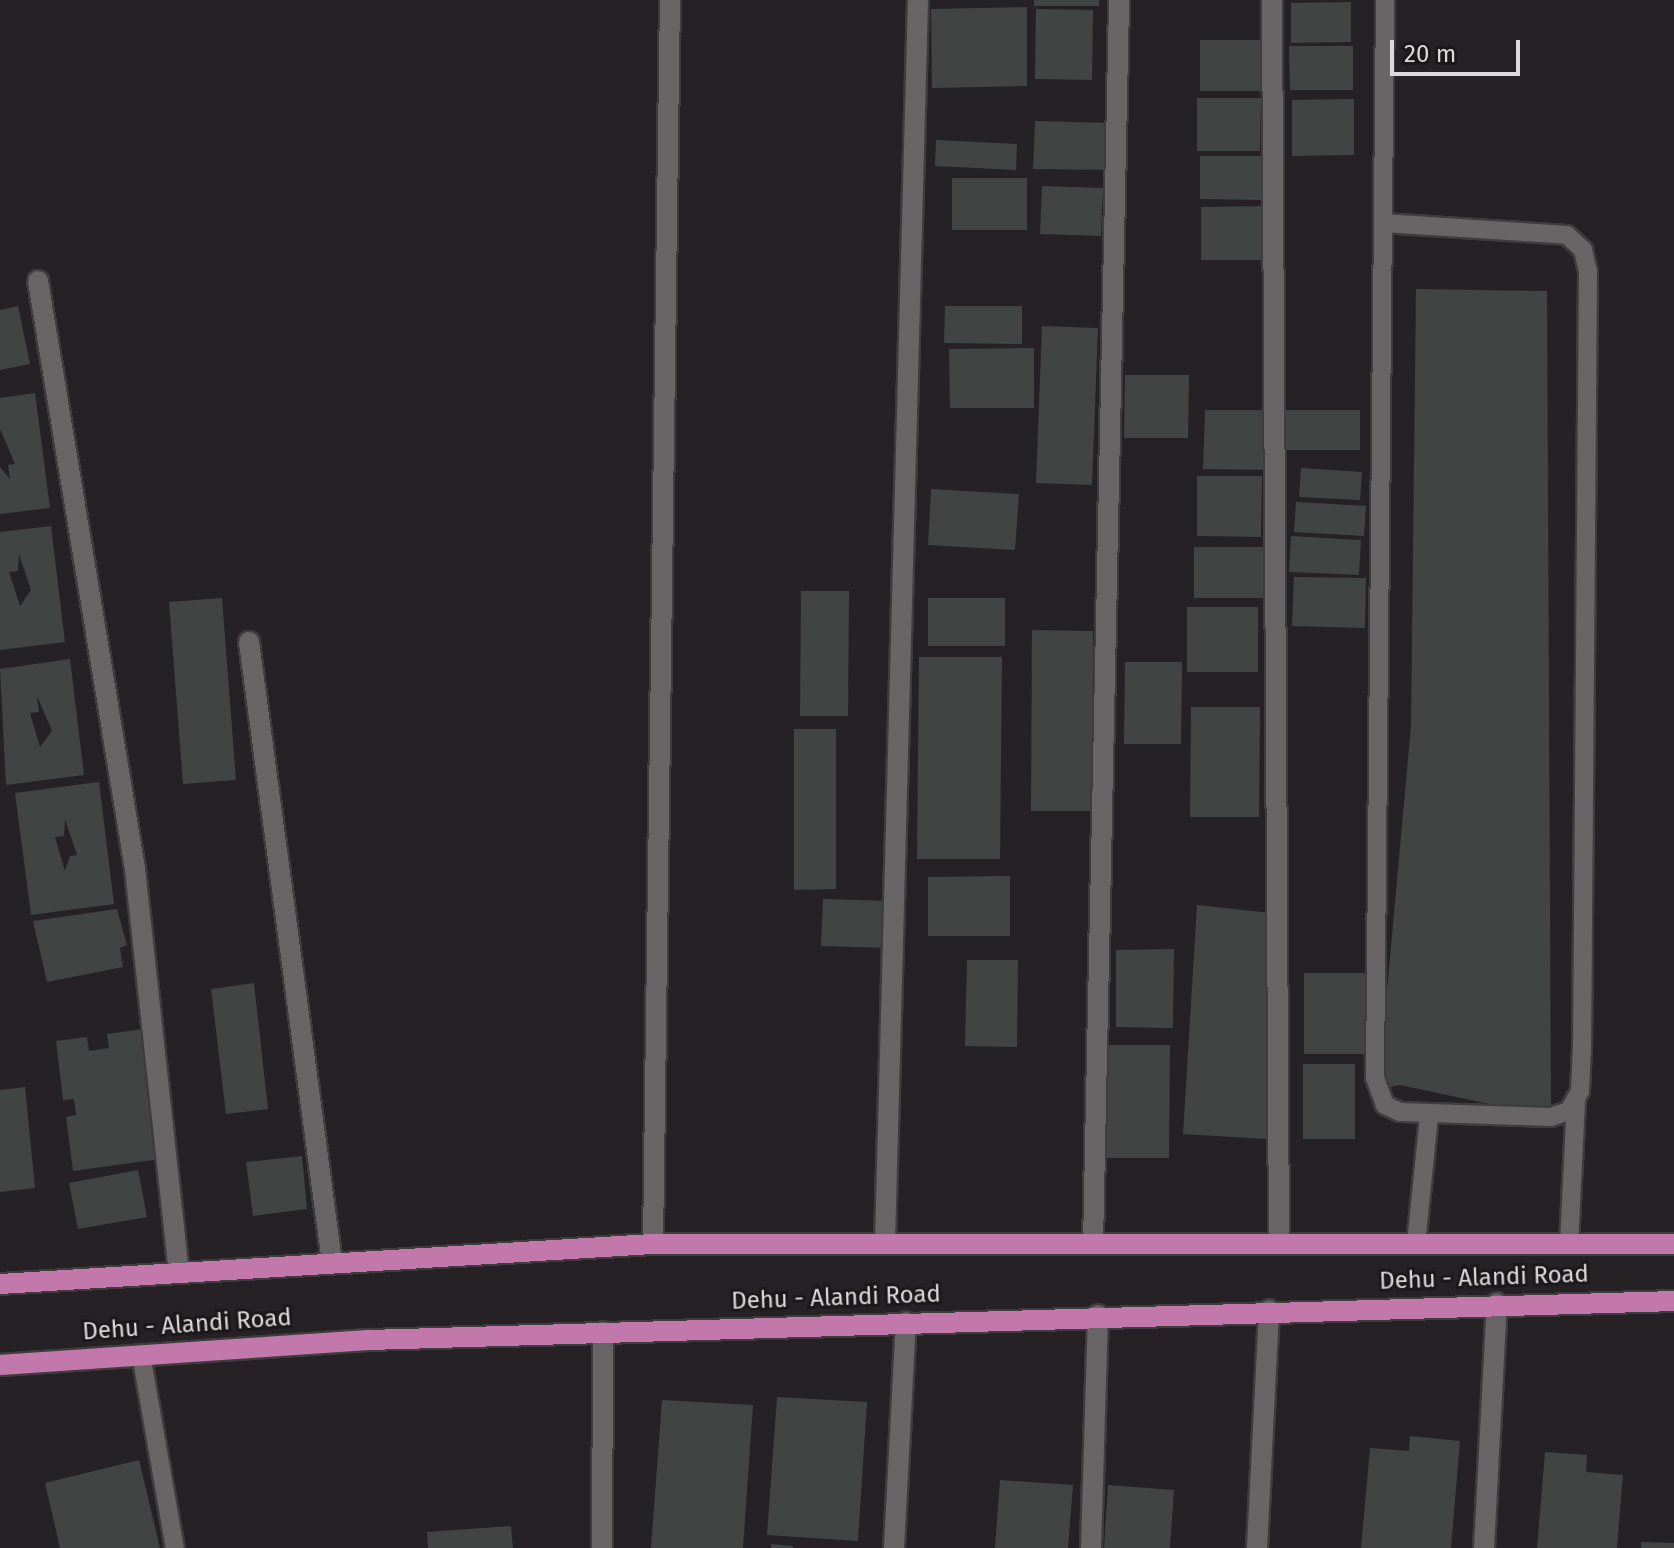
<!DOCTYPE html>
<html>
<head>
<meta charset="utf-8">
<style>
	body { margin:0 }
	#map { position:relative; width:1674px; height:1548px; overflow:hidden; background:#252124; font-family:"Fira Sans",sans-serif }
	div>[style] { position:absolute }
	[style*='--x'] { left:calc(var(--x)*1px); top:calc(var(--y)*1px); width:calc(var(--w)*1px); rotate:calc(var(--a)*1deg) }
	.building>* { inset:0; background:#404543 }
	.roads { filter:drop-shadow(2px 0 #3f3c3e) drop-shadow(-2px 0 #3f3c3e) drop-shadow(0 2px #3f3c3e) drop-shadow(0 -2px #3f3c3e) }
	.lane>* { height:18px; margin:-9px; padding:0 9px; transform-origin:9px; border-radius:9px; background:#696567 }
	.street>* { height:20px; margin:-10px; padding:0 10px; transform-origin:10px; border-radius:10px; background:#696567 }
	.primary>* { height:20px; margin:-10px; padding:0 10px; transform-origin:10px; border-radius:10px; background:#c278aa }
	span { translate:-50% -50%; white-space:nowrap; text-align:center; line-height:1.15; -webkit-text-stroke:6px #1c181a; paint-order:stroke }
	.street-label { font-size:24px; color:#dcd9db }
	.scale { position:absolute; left:1390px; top:40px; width:130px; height:36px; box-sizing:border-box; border:4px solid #dcd9db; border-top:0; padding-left:10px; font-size:24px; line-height:28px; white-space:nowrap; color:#dcd9db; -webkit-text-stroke:6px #1c181a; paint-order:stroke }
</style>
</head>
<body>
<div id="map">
	<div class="building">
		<div style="clip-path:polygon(1034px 0,1099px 0,1099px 6px,1034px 6px)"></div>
		<div style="clip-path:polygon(1351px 2px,1351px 42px,1291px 43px,1291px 3px)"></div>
		<div style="clip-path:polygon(1027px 7px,1027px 86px,932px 88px,931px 9px)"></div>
		<div style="clip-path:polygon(1036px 9px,1093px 10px,1092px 80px,1035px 79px)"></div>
		<div style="clip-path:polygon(1200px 40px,1262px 40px,1262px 91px,1200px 91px)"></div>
		<div style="clip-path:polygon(1289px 46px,1353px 46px,1353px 90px,1290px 90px)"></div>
		<div style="clip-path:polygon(1197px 98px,1261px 98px,1260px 151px,1197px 151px)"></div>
		<div style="clip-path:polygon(1354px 99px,1354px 155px,1292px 156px,1292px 100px)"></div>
		<div style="clip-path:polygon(1035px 121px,1110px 123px,1109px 170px,1033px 169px)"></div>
		<div style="clip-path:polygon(936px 140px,1017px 144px,1016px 170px,935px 166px)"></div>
		<div style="clip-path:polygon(1200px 156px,1264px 156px,1263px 200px,1200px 199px)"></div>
		<div style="clip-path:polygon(952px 178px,1027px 178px,1027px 230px,952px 230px)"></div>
		<div style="clip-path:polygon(1042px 186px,1103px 188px,1101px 236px,1040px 234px)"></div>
		<div style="clip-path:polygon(1268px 206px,1268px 260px,1201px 260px,1201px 207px)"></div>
		<div style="clip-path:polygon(1416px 289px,1547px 291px,1551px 1117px,1400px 1085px,1378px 1090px,1411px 726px)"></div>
		<div style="clip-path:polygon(18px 306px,30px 364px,0 370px,0 310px)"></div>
		<div style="clip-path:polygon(945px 306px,1022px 306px,1022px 344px,944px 343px)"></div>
		<div style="clip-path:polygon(1042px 326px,1098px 328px,1092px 485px,1036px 483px)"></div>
		<div style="clip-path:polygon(1034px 348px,1034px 408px,950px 408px,949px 349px)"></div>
		<div style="clip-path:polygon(1125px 375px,1189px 375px,1188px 438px,1124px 438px)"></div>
		<div style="clip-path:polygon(35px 393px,50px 508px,0 514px,0 467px,10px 479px,8px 465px,15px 464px,0 429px,0 398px)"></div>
		<div style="clip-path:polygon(1205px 410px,1274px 410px,1273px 470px,1203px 469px)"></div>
		<div style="clip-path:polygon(1285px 410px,1360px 410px,1360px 450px,1285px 450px)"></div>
		<div style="clip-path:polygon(1301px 468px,1362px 472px,1360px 500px,1299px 497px)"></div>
		<div style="clip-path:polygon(1197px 476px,1262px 476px,1261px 537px,1197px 536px)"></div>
		<div style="clip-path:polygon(931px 489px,1019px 494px,1015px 550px,928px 545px)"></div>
		<div style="clip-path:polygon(1296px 502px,1366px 506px,1364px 536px,1294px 532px)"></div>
		<div style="clip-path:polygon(evenodd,51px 526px,65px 642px,0 650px,0 532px,51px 526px,19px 554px,31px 590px,20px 606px,9px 572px,18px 571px,19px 554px)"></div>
		<div style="clip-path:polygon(1291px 536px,1361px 540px,1359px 575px,1289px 572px)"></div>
		<div style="clip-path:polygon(1194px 547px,1264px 547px,1263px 598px,1194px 598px)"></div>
		<div style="clip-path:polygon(1294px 577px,1366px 578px,1365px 628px,1292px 626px)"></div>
		<div style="clip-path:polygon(801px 591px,849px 591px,848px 716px,800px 716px)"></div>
		<div style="clip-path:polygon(222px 598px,236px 780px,183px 784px,169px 602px)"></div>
		<div style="clip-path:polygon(928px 598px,1005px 598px,1005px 646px,928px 646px)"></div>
		<div style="clip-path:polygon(1187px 607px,1258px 607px,1258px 672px,1187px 672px)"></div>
		<div style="clip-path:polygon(1032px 630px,1093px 631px,1092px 811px,1031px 811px)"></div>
		<div style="clip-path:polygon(919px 657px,1002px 657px,1000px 859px,917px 859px)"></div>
		<div style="clip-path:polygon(evenodd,70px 659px,84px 775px,6px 785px,0 669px,70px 659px,37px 696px,52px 731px,40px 747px,30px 713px,39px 712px,37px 696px)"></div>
		<div style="clip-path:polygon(1125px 662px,1182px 662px,1181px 744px,1124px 744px)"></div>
		<div style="clip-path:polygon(1191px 707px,1260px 707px,1259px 817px,1190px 817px)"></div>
		<div style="clip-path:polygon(794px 729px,836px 729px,836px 889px,794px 890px)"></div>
		<div style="clip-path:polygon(evenodd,99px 782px,114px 904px,31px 915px,15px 793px,99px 782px,65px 819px,77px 855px,70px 856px,65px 871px,55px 837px,64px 836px,65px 819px)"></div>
		<div style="clip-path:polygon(1010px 876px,1010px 936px,928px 936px,928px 877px)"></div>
		<div style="clip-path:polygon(823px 899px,891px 901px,890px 948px,821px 946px)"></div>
		<div style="clip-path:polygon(1197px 905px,1271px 913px,1266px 1139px,1183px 1134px)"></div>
		<div style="clip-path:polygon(117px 909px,127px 945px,120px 948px,123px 967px,47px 982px,33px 921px)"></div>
		<div style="clip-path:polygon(1174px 949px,1173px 1028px,1116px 1027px,1116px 950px)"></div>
		<div style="clip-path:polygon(967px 960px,1018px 960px,1017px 1047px,965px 1046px)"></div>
		<div style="clip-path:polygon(1304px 973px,1366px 973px,1365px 1054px,1304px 1054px)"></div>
		<div style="clip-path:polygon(254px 983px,268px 1109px,226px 1114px,211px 989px)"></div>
		<div style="clip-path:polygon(143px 1029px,160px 1159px,73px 1171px,66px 1117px,76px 1115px,74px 1099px,63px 1100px,56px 1041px,87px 1037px,89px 1051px,109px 1048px,107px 1034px)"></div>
		<div style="clip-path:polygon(1106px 1045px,1170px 1045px,1169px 1158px,1105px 1158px)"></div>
		<div style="clip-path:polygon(1303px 1064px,1355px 1064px,1355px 1139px,1303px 1139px)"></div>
		<div style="clip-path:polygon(25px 1087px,35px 1188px,0 1192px,0 1090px)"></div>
		<div style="clip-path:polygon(302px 1156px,307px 1209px,253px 1216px,246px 1162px)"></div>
		<div style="clip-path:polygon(138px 1170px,147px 1217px,78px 1229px,69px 1183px)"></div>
		<div style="clip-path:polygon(777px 1397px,867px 1402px,858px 1541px,767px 1535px)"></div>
		<div style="clip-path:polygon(662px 1400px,753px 1405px,743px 1548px,651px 1548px)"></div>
		<div style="clip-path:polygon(1410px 1436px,1460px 1441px,1451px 1548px,1361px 1548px,1370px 1448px,1409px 1451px)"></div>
		<div style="clip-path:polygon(1545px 1452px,1587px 1455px,1586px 1472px,1623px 1475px,1617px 1548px,1537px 1548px)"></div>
		<div style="clip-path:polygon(139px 1460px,160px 1548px,60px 1548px,45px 1483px)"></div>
		<div style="clip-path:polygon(1000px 1480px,1073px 1485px,1068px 1548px,995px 1548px)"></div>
		<div style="clip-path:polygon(1108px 1485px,1174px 1490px,1170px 1548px,1104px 1548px)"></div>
		<div style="clip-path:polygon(511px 1526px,513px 1548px,428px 1548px,427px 1532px)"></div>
		<div style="clip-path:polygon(1641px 1542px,1674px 1543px,1674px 1548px,1641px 1548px)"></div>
		<div style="clip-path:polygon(771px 1544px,793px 1546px,793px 1548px,771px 1548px)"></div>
	</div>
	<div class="roads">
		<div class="lane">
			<div style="--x:1383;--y:223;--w:184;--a:3.7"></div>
			<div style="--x:1567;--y:235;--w:22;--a:43"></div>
			<div style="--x:1583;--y:250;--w:22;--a:77"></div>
			<div style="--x:1588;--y:271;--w:777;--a:90.44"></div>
			<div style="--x:1582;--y:1048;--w:43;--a:92.7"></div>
			<div style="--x:1580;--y:1091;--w:23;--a:119"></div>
			<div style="--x:1569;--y:1111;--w:19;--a:162"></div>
			<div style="--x:1551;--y:1117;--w:151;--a:-178.1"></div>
			<div style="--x:1400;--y:1112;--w:17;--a:-155"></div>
			<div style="--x:1385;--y:1105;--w:30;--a:-110"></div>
			<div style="--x:1375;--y:1077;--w:1077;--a:-89.47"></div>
			<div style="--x:1416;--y:1244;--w:128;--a:-84.2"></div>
			<div style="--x:1569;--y:1244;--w:145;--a:-87.2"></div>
			<div style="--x:141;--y:1354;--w:197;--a:80.1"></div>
		</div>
		<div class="street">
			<div style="--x:1272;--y:0;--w:1244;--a:89.68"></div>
			<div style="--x:38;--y:281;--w:596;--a:80.63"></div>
			<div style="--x:135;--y:869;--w:401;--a:83.8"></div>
			<div style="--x:249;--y:642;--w:626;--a:82.38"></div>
			<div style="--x:885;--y:1242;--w:1242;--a:-88.48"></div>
			<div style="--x:653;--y:1244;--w:1244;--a:-89.22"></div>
			<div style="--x:1093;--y:1244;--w:1244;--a:-88.8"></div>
			<div style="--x:602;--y:1548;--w:216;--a:-89.7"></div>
			<div style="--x:894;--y:1548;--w:226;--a:-87"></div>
			<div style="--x:1091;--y:1548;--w:233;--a:-88.3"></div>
			<div style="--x:1257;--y:1548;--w:238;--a:-87.1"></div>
			<div style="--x:1484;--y:1548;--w:245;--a:-87"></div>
		</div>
		<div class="primary">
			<div style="--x:0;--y:1284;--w:654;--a:-3.51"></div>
			<div style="--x:653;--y:1244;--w:1021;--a:0"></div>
			<div style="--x:0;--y:1365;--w:370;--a:-3.9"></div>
			<div style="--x:369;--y:1340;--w:1306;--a:-1.71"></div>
		</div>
	</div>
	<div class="street-label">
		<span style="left:1484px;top:1278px;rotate:-2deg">Dehu - Alandi Road</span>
		<span style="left:836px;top:1298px;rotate:-2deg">Dehu - Alandi Road</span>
		<span style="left:187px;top:1325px;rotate:-4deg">Dehu - Alandi Road</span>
	</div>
	<div class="scale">20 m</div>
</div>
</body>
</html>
